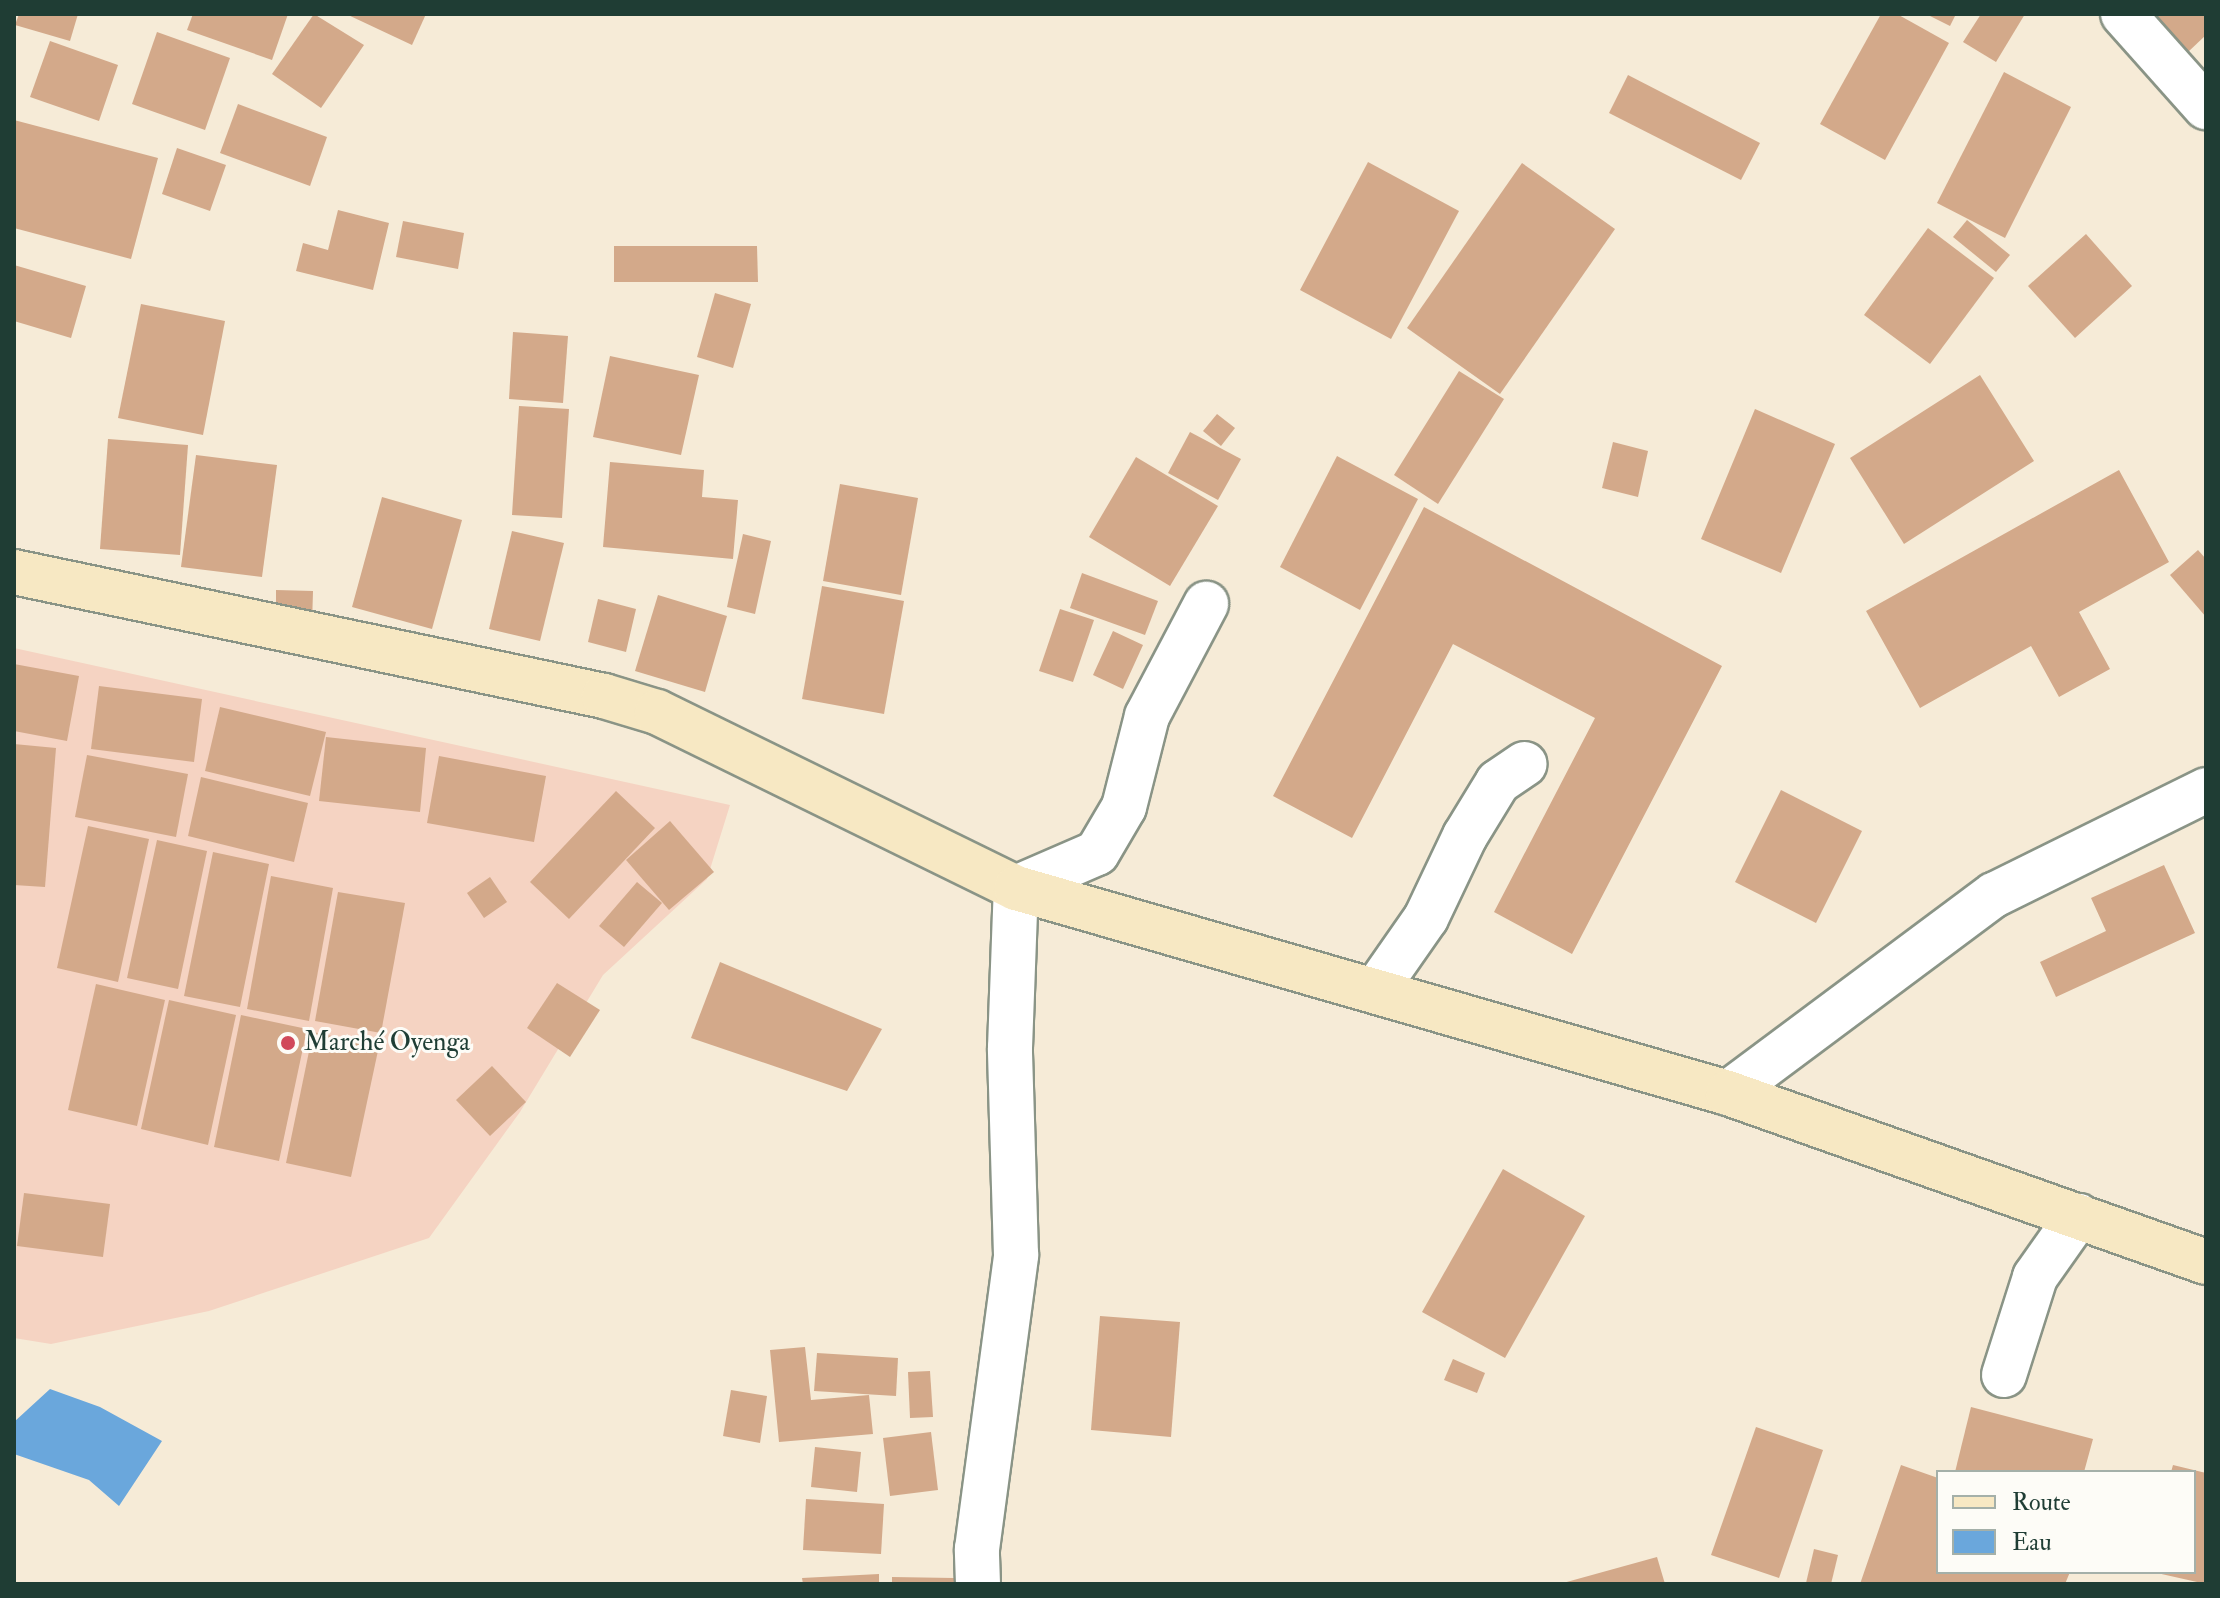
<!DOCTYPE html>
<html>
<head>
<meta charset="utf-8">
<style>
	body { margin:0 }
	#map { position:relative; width:2220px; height:1598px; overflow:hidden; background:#f6ebd7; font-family:"IM FELL Double Pica",serif }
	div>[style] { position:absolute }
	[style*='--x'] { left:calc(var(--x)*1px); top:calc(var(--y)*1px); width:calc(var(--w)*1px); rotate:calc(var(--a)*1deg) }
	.built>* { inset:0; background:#f5d3c2 }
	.water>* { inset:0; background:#6aa7dc }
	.building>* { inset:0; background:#d3a98a }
	.roads { filter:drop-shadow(2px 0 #8a9486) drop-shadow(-2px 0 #8a9486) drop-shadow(0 2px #8a9486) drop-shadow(0 -2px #8a9486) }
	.street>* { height:44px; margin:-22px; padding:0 22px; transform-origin:22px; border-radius:22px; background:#fff }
	.secondary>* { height:44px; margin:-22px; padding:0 22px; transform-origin:22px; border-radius:22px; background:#f7e8c3 }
	.dots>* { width:22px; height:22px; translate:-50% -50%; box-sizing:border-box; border:4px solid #fdfcf7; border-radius:50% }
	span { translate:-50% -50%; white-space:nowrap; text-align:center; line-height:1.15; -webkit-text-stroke:6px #fdfcf7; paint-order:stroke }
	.poi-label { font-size:26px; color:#1f3d34 }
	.left { translate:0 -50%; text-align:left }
	.frame { position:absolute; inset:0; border:16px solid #1f3d34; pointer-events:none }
	.legend { position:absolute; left:1936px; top:1470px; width:260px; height:104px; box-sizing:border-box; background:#fdfcf7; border:2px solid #a4b0a9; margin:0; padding:10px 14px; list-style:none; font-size:24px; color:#1f3d34 }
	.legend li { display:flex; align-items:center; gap:16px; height:40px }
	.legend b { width:40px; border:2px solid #a4b0a9 }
</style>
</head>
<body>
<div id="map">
	<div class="built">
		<div style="clip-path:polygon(14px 648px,730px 805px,707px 879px,603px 975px,520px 1112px,429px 1238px,209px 1311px,51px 1344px,14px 1338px)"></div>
	</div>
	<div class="water">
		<div style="clip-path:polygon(50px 1389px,100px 1407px,162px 1441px,119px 1506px,89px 1480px,14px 1454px,14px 1422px)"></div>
	</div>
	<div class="building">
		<div style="clip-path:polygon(19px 14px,78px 14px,70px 41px,15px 25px)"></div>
		<div style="clip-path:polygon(193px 14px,288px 14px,272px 60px,187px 30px)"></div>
		<div style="clip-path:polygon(314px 14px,364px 45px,321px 108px,272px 74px)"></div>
		<div style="clip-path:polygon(346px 14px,426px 14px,412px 45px)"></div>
		<div style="clip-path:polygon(1881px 14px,1897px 14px,1949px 43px,1885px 160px,1820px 124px)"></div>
		<div style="clip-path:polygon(1926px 14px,1956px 14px,1950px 26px)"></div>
		<div style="clip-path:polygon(1981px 14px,2025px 14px,1996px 62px,1963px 42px)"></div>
		<div style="clip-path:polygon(2153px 14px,2206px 14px,2206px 35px,2188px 52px)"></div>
		<div style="clip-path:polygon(157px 32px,230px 58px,205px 130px,132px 104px)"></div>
		<div style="clip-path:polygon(50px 41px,118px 65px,99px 121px,30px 97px)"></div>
		<div style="clip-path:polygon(2004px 72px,2071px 107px,2005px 238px,1937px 203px)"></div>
		<div style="clip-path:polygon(1628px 75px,1760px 143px,1741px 180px,1609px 113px)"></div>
		<div style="clip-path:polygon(238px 104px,327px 137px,310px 186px,220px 153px)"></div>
		<div style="clip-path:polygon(14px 120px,158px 158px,131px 259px,14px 228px)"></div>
		<div style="clip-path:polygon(177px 148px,226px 165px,210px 211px,162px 194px)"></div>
		<div style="clip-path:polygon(1368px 162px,1459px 211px,1391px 339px,1300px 290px)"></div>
		<div style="clip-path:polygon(1522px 163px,1615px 229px,1500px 394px,1407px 328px)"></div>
		<div style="clip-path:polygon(338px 210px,389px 223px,373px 290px,296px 271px,303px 243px,328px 250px)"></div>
		<div style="clip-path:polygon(1967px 220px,2010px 255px,1996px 272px,1953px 237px)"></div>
		<div style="clip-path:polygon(403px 221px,464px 233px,458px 269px,396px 257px)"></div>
		<div style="clip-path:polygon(1928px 228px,1994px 278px,1930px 364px,1864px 315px)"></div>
		<div style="clip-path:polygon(2086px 234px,2132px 286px,2075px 338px,2028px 286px)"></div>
		<div style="clip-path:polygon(614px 246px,757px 246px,758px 282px,614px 282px)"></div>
		<div style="clip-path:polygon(14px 265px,86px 286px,71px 338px,14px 321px)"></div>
		<div style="clip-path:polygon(715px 293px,751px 304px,733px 368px,697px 357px)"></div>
		<div style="clip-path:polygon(141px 304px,225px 321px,203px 435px,118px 418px)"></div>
		<div style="clip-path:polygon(513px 332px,568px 336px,563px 403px,509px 399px)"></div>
		<div style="clip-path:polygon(610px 356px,699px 375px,681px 455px,593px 437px)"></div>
		<div style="clip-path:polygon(1459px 371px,1504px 399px,1438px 504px,1394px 475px)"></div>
		<div style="clip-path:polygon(1980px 375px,2034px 461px,1904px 544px,1850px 458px)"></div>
		<div style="clip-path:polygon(519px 406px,569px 409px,562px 518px,512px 515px)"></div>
		<div style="clip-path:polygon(1755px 409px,1835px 444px,1781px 573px,1701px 539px)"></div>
		<div style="clip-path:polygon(1217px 414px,1235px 428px,1221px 446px,1203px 431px)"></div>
		<div style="clip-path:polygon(1190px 432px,1241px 459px,1218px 500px,1168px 473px)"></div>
		<div style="clip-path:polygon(108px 439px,188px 445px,180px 555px,100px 549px)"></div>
		<div style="clip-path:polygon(1613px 442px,1648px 451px,1638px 497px,1602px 488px)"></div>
		<div style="clip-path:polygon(196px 455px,277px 465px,262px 577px,181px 567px)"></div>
		<div style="clip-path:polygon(1337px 456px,1418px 499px,1360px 610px,1280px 567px)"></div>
		<div style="clip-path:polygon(1136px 457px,1218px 506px,1170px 586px,1089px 537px)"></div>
		<div style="clip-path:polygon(610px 462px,704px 470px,702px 497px,738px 500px,733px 559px,603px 547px)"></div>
		<div style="clip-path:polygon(2119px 470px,2169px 562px,2079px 612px,2110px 669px,2059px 697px,2031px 646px,1920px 708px,1866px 611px)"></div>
		<div style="clip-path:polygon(840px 484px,918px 498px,901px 595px,823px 581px)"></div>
		<div style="clip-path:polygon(382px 497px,462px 520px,432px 629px,352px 607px)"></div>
		<div style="clip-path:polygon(1424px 507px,1722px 666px,1572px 954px,1494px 912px,1595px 718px,1453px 644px,1352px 838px,1273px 796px)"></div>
		<div style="clip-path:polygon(512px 531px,564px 543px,540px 641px,489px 629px)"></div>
		<div style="clip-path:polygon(743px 534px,771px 541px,755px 614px,727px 607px)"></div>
		<div style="clip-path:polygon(2198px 550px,2206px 559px,2206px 617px,2170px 575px)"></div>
		<div style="clip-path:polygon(1082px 573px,1158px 601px,1145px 635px,1070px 608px)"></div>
		<div style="clip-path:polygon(822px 586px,904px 601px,884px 714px,802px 699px)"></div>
		<div style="clip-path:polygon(276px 590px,313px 591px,312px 625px,276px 623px)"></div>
		<div style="clip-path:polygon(658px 595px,727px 616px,705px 692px,635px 671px)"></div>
		<div style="clip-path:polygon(598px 599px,636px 609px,626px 652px,588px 642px)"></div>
		<div style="clip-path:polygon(1060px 609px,1094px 620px,1073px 682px,1039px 671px)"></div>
		<div style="clip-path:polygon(1113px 631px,1143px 645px,1123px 689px,1093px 675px)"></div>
		<div style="clip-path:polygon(14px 664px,79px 676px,67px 741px,14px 731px)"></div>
		<div style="clip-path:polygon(99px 686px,202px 699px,194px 762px,91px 749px)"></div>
		<div style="clip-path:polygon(220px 707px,326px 732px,310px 796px,205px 771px)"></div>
		<div style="clip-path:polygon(326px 737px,426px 748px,420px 812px,319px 801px)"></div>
		<div style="clip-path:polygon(14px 744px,56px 748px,45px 887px,14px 885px)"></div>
		<div style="clip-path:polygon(87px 755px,188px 774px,176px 837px,75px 817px)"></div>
		<div style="clip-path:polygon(439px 756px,546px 776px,534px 842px,427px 823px)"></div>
		<div style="clip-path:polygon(201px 777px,308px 803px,294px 862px,188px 836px)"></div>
		<div style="clip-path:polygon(1781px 790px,1862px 831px,1816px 923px,1735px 882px)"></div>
		<div style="clip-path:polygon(616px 791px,655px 828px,569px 919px,530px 882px)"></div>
		<div style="clip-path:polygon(670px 821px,714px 872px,669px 910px,626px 860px)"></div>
		<div style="clip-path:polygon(88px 826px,149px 839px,118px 982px,57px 968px)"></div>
		<div style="clip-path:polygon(157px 840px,207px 851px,178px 989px,127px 978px)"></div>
		<div style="clip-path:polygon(213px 852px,269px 864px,240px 1007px,184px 996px)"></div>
		<div style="clip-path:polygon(2164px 865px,2195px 933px,2056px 997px,2040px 962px,2106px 931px,2091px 898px)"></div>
		<div style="clip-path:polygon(271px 876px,333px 888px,309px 1021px,247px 1009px)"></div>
		<div style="clip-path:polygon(490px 877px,507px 902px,484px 918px,467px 893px)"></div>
		<div style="clip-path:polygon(637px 882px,662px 903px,624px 947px,599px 926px)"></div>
		<div style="clip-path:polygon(338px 892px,405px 903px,381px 1033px,315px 1021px)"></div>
		<div style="clip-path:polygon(720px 962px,882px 1029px,847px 1091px,691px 1038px)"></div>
		<div style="clip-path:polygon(557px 983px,600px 1010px,570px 1057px,527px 1028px)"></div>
		<div style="clip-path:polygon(96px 984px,165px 1000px,137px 1126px,68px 1110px)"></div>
		<div style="clip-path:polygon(169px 1000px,236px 1015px,208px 1145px,141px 1129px)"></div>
		<div style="clip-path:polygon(241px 1015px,307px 1029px,279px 1161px,214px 1147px)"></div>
		<div style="clip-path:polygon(313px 1032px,379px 1046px,351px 1177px,286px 1163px)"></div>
		<div style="clip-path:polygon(492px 1066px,526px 1102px,490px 1136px,456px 1100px)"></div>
		<div style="clip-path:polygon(1503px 1169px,1585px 1216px,1505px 1358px,1422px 1312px)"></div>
		<div style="clip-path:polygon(24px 1193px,110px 1204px,103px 1257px,17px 1246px)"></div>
		<div style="clip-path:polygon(1100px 1316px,1180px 1322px,1171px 1437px,1091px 1430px)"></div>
		<div style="clip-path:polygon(805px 1347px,811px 1400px,869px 1395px,873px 1434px,779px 1442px,770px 1350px)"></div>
		<div style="clip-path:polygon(817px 1353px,898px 1358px,896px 1396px,814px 1391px)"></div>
		<div style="clip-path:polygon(1453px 1359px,1485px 1373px,1477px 1393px,1444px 1380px)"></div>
		<div style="clip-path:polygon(930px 1371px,933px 1417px,910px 1418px,908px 1372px)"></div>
		<div style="clip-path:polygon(731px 1390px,767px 1396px,760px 1443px,723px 1436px)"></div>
		<div style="clip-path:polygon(1971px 1407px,2093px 1439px,2084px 1472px,1955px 1472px)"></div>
		<div style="clip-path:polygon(1756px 1427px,1823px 1450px,1779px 1578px,1711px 1555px)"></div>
		<div style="clip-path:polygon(931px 1432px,938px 1490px,890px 1496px,883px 1438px)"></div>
		<div style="clip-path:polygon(815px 1447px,861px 1452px,857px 1492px,811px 1487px)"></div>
		<div style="clip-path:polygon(1901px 1465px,1938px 1478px,1938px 1572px,2070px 1572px,2065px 1584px,1860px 1584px)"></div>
		<div style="clip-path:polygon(2173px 1465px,2206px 1473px,2206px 1584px,2157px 1573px,2194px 1572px,2194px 1472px,2171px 1472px)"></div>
		<div style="clip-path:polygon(806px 1499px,884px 1504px,881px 1554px,803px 1550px)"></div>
		<div style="clip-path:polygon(1814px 1549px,1838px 1555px,1831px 1584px,1806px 1583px)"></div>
		<div style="clip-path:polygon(1657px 1557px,1665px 1584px,1563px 1584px,1563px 1583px)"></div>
		<div style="clip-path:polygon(879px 1574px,879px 1584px,803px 1584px,802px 1578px)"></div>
		<div style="clip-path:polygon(892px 1577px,954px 1578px,954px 1584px,892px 1584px)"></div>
	</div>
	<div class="roads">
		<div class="street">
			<div style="--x:2123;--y:14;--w:125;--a:48.3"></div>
			<div style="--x:1375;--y:991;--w:89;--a:-55.1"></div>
			<div style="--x:1426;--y:918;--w:91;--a:-64.6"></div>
			<div style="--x:1465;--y:836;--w:63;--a:-58.6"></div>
			<div style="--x:1498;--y:782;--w:32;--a:-34"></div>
			<div style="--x:1728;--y:1093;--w:332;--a:-36.7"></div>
			<div style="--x:1994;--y:895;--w:237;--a:-26.3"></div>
			<div style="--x:2004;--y:1375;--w:103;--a:-72.4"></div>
			<div style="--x:2035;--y:1277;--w:75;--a:-54.8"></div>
			<div style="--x:978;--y:1584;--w:35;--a:-92"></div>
			<div style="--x:977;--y:1549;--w:297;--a:-82.4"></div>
			<div style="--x:1016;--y:1255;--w:207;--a:-91.7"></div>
			<div style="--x:1010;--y:1048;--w:160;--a:-87.9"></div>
			<div style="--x:1016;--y:888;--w:88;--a:-23.4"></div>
			<div style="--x:1097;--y:853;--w:53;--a:-59.6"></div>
			<div style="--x:1124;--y:807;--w:94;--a:-75.8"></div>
			<div style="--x:1147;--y:716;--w:127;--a:-62.2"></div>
		</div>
		<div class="secondary">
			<div style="--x:14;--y:572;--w:603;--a:11.87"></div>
			<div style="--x:604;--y:696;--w:55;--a:16.8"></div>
			<div style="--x:657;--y:712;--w:400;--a:26.1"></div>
			<div style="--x:1016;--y:888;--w:741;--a:16.06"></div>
			<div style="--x:1728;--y:1093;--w:507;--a:19.47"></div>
		</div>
	</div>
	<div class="dots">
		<div style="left:288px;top:1043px;background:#d1495b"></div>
	</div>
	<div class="poi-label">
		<span class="left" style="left:304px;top:1043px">Marché Oyenga</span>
	</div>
	<div class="frame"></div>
	<ul class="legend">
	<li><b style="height:10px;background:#f7e8c3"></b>Route</li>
	<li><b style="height:22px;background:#6aa7dc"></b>Eau</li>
	</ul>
</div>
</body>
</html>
